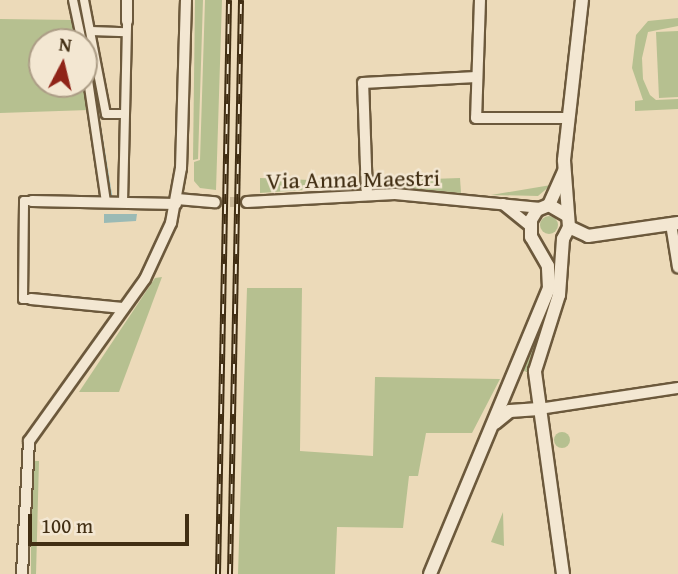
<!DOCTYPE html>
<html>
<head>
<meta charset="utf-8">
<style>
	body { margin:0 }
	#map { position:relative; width:678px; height:574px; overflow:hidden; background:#ecdab9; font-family:"Gentium Book Plus",serif }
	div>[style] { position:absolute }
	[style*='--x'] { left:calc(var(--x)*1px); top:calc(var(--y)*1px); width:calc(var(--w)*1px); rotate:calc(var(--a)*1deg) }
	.green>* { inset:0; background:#b6c090 }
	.round { border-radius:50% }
	.water>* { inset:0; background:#9abab5 }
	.stream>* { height:3.5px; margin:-1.75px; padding:0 1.75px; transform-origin:1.75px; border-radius:1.75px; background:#9abab5 }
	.minor-tunnel>* { height:10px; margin-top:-5px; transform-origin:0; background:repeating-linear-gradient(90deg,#cab898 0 10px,transparent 0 15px) }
	.roads { filter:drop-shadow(2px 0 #6c593c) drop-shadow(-2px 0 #6c593c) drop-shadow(0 2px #6c593c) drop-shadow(0 -2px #6c593c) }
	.pedestrian>* { height:8px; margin:-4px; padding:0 4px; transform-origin:4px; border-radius:4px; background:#f3e7d2 }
	.minor>* { height:10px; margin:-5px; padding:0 5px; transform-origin:5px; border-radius:5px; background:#f3e7d2 }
	.tertiary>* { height:12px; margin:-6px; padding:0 6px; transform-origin:6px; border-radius:6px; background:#f3e7d2 }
	.rail>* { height:6px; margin-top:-3px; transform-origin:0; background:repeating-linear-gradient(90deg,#f3e7d2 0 10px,#412e13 0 20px); box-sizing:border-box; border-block:2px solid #412e13 }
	span { translate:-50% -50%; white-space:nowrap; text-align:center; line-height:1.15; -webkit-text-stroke:5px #f3e7d2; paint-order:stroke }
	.street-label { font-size:24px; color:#412e13 }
	.north { position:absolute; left:28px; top:28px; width:70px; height:70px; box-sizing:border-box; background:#f3e7d2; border:2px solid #ac9d86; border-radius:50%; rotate:7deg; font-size:19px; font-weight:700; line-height:28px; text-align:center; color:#412e13 }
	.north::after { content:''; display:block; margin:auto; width:24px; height:32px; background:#8f2418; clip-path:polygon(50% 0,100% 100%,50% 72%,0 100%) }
	.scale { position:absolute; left:28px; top:514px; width:161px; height:32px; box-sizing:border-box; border:4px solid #412e13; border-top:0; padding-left:9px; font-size:21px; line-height:24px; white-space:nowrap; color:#412e13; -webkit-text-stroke:5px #f3e7d2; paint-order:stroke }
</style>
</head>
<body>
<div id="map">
	<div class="green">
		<div style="clip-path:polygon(195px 0,203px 0,198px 159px,193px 160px)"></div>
		<div style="clip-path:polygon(205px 0,222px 0,216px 190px,200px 188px,194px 181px,194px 162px,200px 160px)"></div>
		<div style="clip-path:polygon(678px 18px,678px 26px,648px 32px,642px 58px,643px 79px,650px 95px,656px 100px,678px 99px,678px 109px,635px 111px,635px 101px,643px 100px,632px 68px,636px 35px,648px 21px)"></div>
		<div style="clip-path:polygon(0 19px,74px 20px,78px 42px,42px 42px,42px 84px,84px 84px,84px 79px,89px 110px,0 113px)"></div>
		<div style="clip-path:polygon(678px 31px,678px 97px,659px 98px,656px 32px)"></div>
		<div style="clip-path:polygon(260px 178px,361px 182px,361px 186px,260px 193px)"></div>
		<div style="clip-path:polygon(460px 178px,461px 193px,372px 185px,371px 181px)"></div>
		<div style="clip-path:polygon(551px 185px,538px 196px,491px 195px)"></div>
		<div class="round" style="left:540px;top:216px;width:18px;height:18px"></div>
		<div style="clip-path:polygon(558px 271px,554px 296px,535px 349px,531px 374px,522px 370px)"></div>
		<div style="clip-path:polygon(162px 277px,119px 392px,79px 392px,155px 278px)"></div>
		<div style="clip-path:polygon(247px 288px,302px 288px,300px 451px,373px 456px,375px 377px,500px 379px,472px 433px,426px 433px,418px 476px,409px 476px,403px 528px,337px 527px,335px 574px,238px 574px)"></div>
		<div class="round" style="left:554px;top:432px;width:16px;height:16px"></div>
		<div style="clip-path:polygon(31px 461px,39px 461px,36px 574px,31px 574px)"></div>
		<div style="clip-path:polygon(503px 512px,504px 546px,491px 542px)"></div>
	</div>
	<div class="water">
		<div style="clip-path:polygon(104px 214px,137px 214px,136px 221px,104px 223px)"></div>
	</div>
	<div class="stream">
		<div style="--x:79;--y:0;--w:200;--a:80.8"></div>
	</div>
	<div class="minor-tunnel">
		<div style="--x:215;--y:202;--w:32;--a:0"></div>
	</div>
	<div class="roads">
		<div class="pedestrian">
			<div style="--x:73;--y:0;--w:43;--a:77.9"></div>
			<div style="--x:84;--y:0;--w:116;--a:79.1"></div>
			<div style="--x:106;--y:114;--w:18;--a:0"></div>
			<div style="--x:91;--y:31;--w:35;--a:2"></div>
			<div style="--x:84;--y:53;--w:151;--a:81.6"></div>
			<div style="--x:123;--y:203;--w:182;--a:-88.7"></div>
			<div style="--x:31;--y:299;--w:8;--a:180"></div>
			<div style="--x:23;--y:299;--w:98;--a:-89.4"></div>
			<div style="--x:24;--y:201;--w:8;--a:0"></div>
		</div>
		<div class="minor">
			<div style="--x:480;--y:0;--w:118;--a:91.9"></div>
			<div style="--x:476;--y:118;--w:93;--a:0"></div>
			<div style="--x:127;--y:21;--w:21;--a:-90"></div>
			<div style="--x:367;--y:195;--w:112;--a:-92"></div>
			<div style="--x:363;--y:83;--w:113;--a:-3"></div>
			<div style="--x:177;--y:199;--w:38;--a:5"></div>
			<div style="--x:32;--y:201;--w:144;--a:1.2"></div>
			<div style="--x:247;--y:202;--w:148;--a:-3.1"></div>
			<div style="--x:395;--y:194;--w:146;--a:5.5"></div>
			<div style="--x:503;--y:204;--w:33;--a:39"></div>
			<div style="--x:671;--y:224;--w:44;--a:80.8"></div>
			<div style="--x:31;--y:299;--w:92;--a:5.6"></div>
			<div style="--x:539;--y:409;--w:141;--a:-8.6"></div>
			<div style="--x:22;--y:574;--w:133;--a:-87"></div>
			<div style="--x:29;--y:441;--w:199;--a:-54.4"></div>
			<div style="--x:145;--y:279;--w:62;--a:-65.1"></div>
			<div style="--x:171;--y:223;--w:56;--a:-79.7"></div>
			<div style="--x:181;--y:168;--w:168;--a:-88.3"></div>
		</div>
		<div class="tertiary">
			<div style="--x:549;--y:205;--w:37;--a:-66"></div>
			<div style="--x:569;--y:227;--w:21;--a:25"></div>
			<div style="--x:588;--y:236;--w:91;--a:-8.2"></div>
			<div style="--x:495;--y:423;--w:19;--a:-39"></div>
			<div style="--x:510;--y:411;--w:29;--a:-4"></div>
			<div style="--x:430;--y:574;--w:310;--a:-67.4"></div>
			<div style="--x:549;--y:288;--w:22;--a:-93"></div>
			<div style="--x:548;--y:266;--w:34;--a:-120"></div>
			<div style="--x:531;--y:237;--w:17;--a:-90"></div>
			<div style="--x:531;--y:220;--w:12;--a:-59"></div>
			<div style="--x:537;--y:210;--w:13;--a:-23"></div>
			<div style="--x:549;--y:205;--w:22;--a:30"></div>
			<div style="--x:563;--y:574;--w:205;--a:-97.9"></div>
			<div style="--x:535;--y:371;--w:80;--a:-72.5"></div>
			<div style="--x:559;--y:295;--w:56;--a:-85.9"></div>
			<div style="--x:563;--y:239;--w:13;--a:-63"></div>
			<div style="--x:569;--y:227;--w:67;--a:-94.3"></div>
			<div style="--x:564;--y:160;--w:161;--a:-83.6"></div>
		</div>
	</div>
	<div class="rail">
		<div style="--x:218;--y:574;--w:574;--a:-88.9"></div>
		<div style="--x:230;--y:574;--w:574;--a:-88.9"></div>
	</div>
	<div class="street-label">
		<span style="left:353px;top:179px;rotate:-1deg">Via Anna Maestri</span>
	</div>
	<div class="north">N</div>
	<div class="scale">100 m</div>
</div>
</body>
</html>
